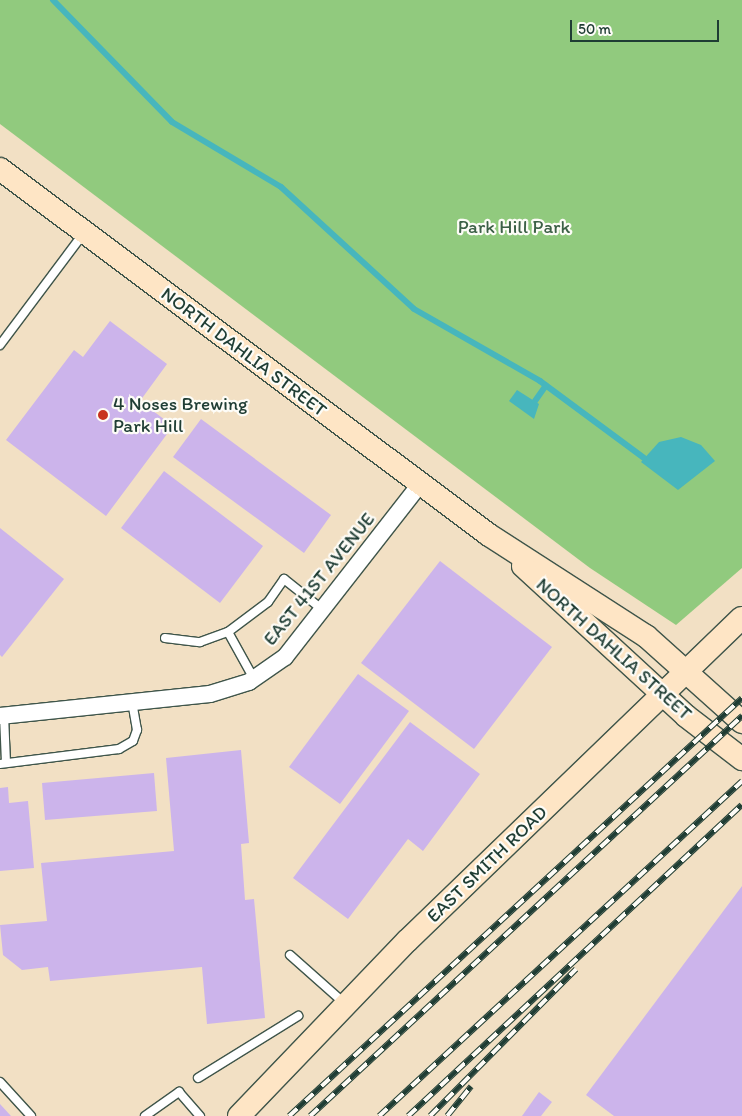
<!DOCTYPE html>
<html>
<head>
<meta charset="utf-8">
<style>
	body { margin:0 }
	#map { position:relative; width:742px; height:1116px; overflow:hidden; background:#f2e0c4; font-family:Itim,sans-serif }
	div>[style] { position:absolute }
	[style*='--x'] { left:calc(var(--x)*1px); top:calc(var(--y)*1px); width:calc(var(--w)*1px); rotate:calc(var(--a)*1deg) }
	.green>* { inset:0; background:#91ca7e }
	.water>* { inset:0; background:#47b6bd }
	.stream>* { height:6px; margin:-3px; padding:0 3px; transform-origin:3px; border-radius:3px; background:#47b6bd }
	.building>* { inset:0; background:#ccb4eb }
	.roads { filter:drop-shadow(1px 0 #3f554a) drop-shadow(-1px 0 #3f554a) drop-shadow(0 1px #3f554a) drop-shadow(0 -1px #3f554a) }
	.lane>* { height:8px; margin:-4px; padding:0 4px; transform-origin:4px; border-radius:4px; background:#fff }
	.street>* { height:16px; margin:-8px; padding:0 8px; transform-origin:8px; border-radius:8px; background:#fff }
	.secondary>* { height:22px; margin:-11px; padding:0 11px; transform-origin:11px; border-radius:11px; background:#fee5c5 }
	.rail>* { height:5.5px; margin-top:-2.75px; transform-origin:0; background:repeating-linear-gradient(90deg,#fdfcf7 0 11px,#1f3d34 0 22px); box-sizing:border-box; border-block:1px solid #1f3d34 }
	.dots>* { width:14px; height:14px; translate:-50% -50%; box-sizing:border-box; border:2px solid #fdfcf7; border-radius:50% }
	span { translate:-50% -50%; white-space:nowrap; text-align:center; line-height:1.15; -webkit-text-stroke:4.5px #fdfcf7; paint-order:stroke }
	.park-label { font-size:19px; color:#3c6046 }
	.street-label { font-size:19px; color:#1f3d34 }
	.poi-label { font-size:19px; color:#1f3d34 }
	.left { translate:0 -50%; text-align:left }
	.scale { position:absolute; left:570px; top:20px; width:149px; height:22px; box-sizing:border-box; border:2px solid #1f3d34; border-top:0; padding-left:6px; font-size:15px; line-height:18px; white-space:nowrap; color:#1f3d34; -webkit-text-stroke:4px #fdfcf7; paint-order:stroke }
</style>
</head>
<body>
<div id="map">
	<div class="green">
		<div style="clip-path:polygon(0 0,742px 0,742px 568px,676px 625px,590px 568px,0 124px)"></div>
	</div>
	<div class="water">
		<div style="clip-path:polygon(517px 390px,539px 404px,534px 419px,509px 401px)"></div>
		<div style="clip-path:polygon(681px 437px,701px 445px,715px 461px,678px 490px,641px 462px,659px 442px)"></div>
	</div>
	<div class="stream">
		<div style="--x:53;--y:0;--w:170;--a:45.7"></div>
		<div style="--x:172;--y:122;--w:127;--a:30.8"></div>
		<div style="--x:281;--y:187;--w:180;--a:42.5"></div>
		<div style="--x:414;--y:309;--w:145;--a:29.7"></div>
		<div style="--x:540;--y:381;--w:129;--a:36.5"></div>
		<div style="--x:535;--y:401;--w:19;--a:-55"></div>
	</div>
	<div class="building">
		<div style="clip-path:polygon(110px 321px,167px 364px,140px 401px,173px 426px,106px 516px,6px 440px,74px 350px,83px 357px)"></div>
		<div style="clip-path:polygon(201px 419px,331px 515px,304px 553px,173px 457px)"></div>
		<div style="clip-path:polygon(164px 471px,263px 546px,220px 603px,121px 528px)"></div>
		<div style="clip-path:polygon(0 528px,64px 579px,2px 657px,0 655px)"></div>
		<div style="clip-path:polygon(440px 561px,552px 647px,474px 749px,361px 663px)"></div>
		<div style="clip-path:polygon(358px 674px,409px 711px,340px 804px,289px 767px)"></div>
		<div style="clip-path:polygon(410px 722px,480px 774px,423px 851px,408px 839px,348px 919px,293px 878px)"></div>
		<div style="clip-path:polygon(241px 750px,249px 843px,241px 844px,245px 900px,254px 899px,265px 1018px,207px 1024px,202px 967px,50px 981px,48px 967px,22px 970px,3px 955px,0 925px,47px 921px,41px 863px,174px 851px,166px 758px)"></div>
		<div style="clip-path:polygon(154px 773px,157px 811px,45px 820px,42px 783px)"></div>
		<div style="clip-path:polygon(8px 787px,9px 803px,28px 801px,34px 868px,0 871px,0 788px)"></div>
		<div style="clip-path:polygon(742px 886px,742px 1116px,614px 1116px,586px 1095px)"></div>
		<div style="clip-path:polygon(539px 1092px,552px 1102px,541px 1116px,522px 1116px)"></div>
		<div style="clip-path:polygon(0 1104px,11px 1116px,0 1116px)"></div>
	</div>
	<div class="roads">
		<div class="lane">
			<div style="--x:0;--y:345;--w:139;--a:-53.2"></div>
			<div style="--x:228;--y:632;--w:54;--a:61"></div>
			<div style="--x:165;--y:638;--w:35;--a:7"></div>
			<div style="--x:200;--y:642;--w:30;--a:-20"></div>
			<div style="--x:228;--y:632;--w:50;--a:-36.9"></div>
			<div style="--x:268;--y:602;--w:28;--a:-55"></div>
			<div style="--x:284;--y:579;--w:50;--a:38.5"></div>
			<div style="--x:4;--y:715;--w:48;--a:87.6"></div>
			<div style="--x:0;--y:764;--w:120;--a:-7.2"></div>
			<div style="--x:119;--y:749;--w:16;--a:-30"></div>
			<div style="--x:133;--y:741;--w:12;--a:-70"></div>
			<div style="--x:137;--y:730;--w:28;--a:-100"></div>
			<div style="--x:290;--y:955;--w:72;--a:41.6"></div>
			<div style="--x:198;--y:1078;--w:118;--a:-31.8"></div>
			<div style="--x:0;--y:1082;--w:46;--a:47.6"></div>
			<div style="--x:145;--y:1116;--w:42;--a:-35.2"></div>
			<div style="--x:179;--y:1092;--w:32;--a:49"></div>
		</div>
		<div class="street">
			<div style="--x:0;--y:716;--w:211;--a:-6"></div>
			<div style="--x:210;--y:694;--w:41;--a:-17.1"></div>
			<div style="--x:249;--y:682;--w:44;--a:-34.8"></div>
			<div style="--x:285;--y:657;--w:219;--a:-52"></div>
		</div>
		<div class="secondary">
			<div style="--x:0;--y:169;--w:611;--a:36.81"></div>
			<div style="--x:489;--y:535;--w:187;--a:32.8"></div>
			<div style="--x:646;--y:636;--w:129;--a:41.9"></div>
			<div style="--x:523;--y:566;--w:222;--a:42.6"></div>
			<div style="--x:686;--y:716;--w:71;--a:37.5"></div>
			<div style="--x:239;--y:1116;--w:243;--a:-46.2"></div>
			<div style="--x:407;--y:941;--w:465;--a:-44"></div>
		</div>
	</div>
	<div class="rail">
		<div style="--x:289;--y:1116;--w:616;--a:-42.7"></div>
		<div style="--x:310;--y:1116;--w:589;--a:-42.8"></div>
		<div style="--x:379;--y:1116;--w:494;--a:-42.7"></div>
		<div style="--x:408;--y:1116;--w:456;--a:-43"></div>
		<div style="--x:430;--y:1116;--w:207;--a:-45.2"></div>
		<div style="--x:447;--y:1116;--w:38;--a:-51"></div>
	</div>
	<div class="dots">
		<div style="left:103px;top:415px;background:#c8321e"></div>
	</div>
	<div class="park-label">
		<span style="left:514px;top:227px">Park Hill Park</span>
	</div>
	<div class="street-label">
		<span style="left:244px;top:352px;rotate:37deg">NORTH DAHLIA STREET</span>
		<span style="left:319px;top:579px;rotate:-51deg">EAST 41ST AVENUE</span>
		<span style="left:614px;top:649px;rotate:42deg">NORTH DAHLIA STREET</span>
		<span style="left:487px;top:864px;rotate:-44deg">EAST SMITH ROAD</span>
	</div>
	<div class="poi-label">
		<span class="left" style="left:113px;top:415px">4 Noses Brewing<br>Park Hill</span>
	</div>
	<div class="scale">50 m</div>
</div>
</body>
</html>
